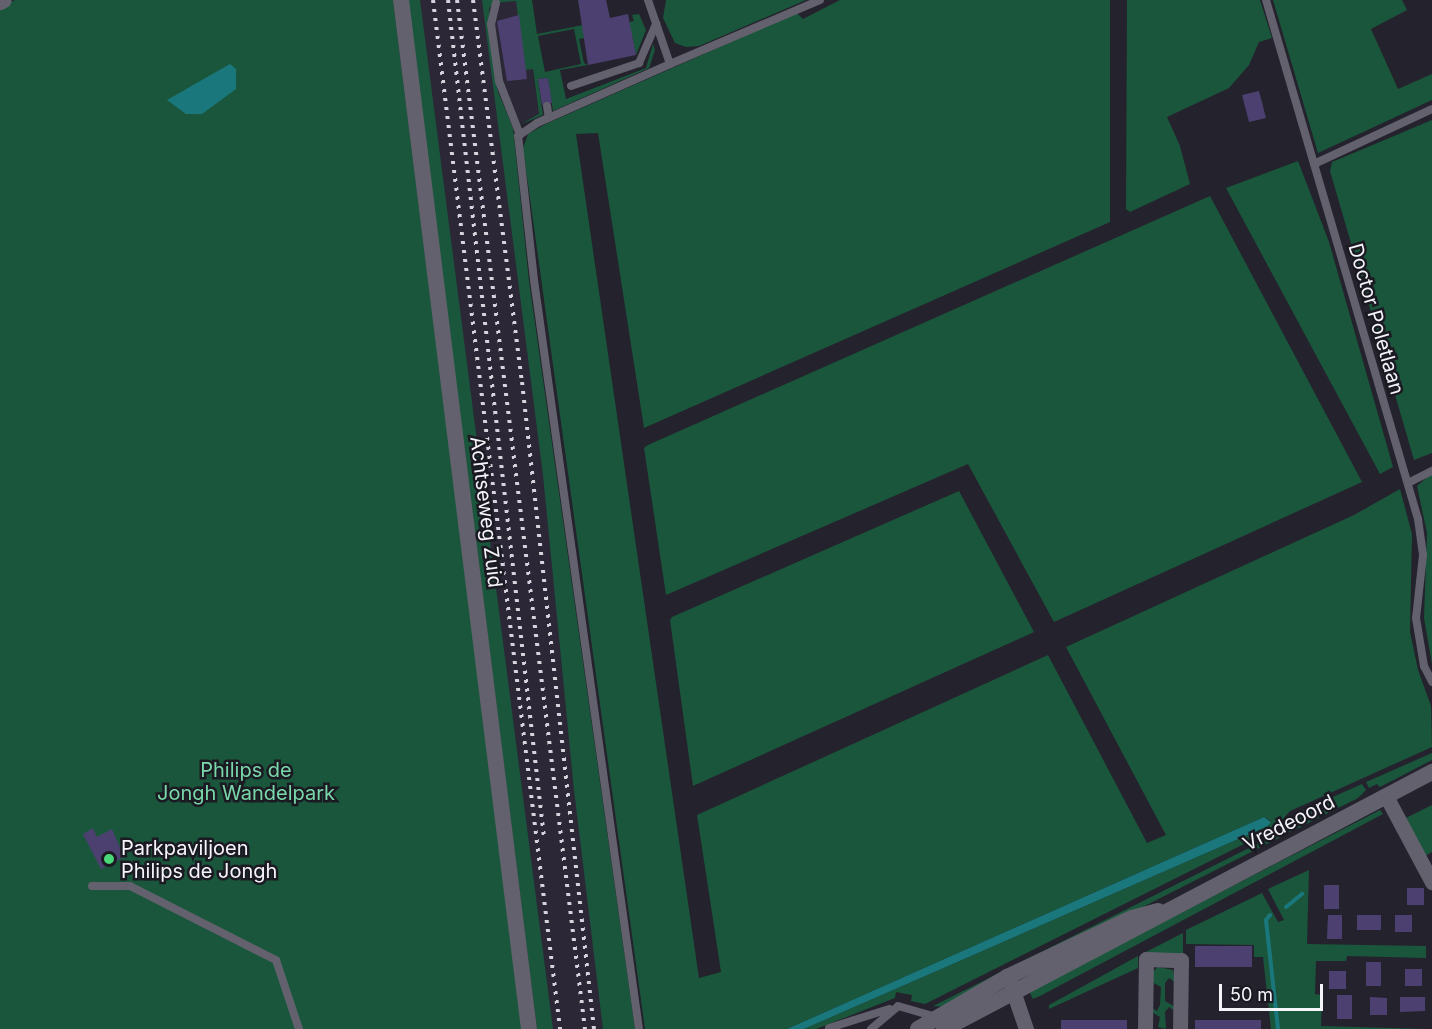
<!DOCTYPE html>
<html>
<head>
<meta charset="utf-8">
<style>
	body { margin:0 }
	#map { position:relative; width:1432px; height:1029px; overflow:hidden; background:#24222c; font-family:Inter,sans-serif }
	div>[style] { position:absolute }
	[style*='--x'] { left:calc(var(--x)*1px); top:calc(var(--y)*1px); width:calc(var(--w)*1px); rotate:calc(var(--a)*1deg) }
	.built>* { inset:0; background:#2b2737 }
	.green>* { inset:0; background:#1a563c }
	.water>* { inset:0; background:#1a787c }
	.stream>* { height:4px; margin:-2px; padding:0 2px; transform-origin:2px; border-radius:2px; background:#1a787c }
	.building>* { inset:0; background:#4c4071 }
	.service>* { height:8px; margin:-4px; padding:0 4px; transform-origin:4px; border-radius:4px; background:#63616d }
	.minor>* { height:15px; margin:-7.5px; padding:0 7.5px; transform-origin:7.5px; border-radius:7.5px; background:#63616d }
	.tertiary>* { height:16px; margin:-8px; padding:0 8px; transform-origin:8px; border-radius:8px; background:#63616d }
	.rail>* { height:4px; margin-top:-2px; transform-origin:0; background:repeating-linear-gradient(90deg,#d5d4dc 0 3px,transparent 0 9px) }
	.dots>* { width:16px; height:16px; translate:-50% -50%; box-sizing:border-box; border:3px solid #1b1922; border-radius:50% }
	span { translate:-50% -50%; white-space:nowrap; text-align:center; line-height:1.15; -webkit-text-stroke:5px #1b1922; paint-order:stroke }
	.street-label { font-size:20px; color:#f5f4fb }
	.park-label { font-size:20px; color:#79d7a9 }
	.poi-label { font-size:20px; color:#f5f4fb }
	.left { translate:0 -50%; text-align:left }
	.scale { position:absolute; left:1219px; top:984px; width:104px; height:27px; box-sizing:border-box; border:3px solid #f5f4fb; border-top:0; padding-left:8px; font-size:18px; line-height:21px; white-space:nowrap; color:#f5f4fb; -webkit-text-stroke:4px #1b1922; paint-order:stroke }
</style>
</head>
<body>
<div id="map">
	<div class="built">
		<div style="clip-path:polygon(412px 0,523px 0,539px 115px,506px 129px,627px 1029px,551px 1029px)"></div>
	</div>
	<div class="green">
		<div style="clip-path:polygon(15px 0,393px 0,522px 1029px,0 1029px,0 7px)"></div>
		<div style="clip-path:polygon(408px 0,420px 0,553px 1029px,537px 1029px)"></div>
		<div style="clip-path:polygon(evenodd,482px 0,532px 0,537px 34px,583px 25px,586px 38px,579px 39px,584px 63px,588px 65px,560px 70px,566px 99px,646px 68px,653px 44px,655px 50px,649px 68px,553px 111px,548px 78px,538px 79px,543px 115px,519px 125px,539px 114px,533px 69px,525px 70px,516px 1px,494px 3px,489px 8px,498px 92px,513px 128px,529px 281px,635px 1029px,603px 1029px,574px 790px,543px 475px,482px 0,574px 29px,581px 64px,545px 72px,538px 36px,574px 29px)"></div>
		<div style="clip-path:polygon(666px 0,806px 0,699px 46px,686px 47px,675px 43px,663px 18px)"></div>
		<div style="clip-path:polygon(840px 0,1110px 0,1110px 222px,644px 428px,598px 133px,576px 134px,699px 978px,721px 972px,697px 815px,1048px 655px,1147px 843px,1166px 835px,1066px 647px,1354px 515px,1400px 489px,1412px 534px,1410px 632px,1418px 670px,1431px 706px,1432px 747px,1290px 811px,1274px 829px,925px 1004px,911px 1001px,912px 995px,896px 992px,895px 998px,816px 1029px,804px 1029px,1268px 826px,1271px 821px,1264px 817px,787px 1029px,645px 1029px,523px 148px,528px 134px,546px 124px,797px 13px,803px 19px)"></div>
		<div style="clip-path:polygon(1127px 0,1260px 0,1272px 38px,1259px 42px,1249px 65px,1229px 88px,1167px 117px,1180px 146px,1190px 184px,1130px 212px,1126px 209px)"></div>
		<div style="clip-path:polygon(1273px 0,1402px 0,1407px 10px,1371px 29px,1398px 89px,1432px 74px,1432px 100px,1318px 153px)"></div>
		<div style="clip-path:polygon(639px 14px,646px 30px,636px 55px,629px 22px,634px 21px,632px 15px)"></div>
		<div style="clip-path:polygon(1432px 120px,1432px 453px,1414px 460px,1330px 171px,1332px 162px)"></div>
		<div style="clip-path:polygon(1298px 161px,1329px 242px,1393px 467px,1380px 474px,1226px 188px)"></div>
		<div style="clip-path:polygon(1210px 196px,1362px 482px,1054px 622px,968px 464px,666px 595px,644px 448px,648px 445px)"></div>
		<div style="clip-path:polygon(1432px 473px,1432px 664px,1424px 618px,1427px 533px,1417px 486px)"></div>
		<div style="clip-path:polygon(959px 491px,1034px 632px,693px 786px,670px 620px,672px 617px)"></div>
		<div style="clip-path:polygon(1432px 753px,1432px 760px,1380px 787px,1377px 784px,1369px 788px,1366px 782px)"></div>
		<div style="clip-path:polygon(1362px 784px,1366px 790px,1358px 798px,945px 1007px,933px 1006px,1277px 834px,1299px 812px)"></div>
		<div style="clip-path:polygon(1432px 805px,1432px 852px,1425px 856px,1406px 818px)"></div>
		<div style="clip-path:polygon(1380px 810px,1383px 814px,1040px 996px,1033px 999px,1029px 991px)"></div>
		<div style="clip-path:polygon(1309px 870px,1307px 944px,1426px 946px,1426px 958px,1347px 956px,1346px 961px,1316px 961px,1315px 994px,1322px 995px,1321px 1026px,1426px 1029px,1271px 1029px,1263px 957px,1254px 957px,1254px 945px,1186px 944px,1186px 930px,1262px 893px,1278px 922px,1284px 920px,1268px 889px)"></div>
		<div style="clip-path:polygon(1183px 933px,1183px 955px,1142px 954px)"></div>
		<div style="clip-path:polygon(1138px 956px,1138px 968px,1049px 1009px,1049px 1005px)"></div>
		<div style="clip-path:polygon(1158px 967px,1173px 970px,1175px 982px,1169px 978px,1165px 983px,1165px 1001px,1175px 1007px,1175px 1011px,1169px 1007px,1165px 1012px,1166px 1029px,1158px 1027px,1160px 1017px,1150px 1011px,1150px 1007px,1157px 1011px,1160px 1005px,1161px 987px,1150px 981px,1151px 973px)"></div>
	</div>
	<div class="water">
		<div style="clip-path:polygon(230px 64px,236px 69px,236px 89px,202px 114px,186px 114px,167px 100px)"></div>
		<div style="clip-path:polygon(1264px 817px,1271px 822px,1268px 826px,804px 1029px,787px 1029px)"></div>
	</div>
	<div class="stream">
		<div style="--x:1286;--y:907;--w:21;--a:-39"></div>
		<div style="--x:1270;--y:915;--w:6;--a:129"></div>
		<div style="--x:1266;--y:920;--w:110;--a:83.7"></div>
	</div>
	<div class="building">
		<div style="clip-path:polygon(578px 0,606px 0,610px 18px,628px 14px,636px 55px,588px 65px)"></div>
		<div style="clip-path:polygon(519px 15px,527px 79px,507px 81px,497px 21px)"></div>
		<div style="clip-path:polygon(548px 78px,552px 103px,542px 105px,538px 79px)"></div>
		<div style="clip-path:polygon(1259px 91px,1266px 118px,1249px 122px,1242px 95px)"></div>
		<div style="clip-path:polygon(93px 828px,97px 837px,112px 829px,124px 857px,101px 869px,83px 834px)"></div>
		<div style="clip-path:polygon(1324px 885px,1339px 885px,1339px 909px,1324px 909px)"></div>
		<div style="clip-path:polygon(1407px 888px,1424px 888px,1424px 905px,1407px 905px)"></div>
		<div style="clip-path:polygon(1328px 915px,1342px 915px,1342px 939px,1327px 939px)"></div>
		<div style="clip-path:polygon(1357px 915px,1381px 915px,1381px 930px,1357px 930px)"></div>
		<div style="clip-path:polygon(1395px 915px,1412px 915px,1412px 932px,1395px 932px)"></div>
		<div style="clip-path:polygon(1195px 946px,1252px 946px,1252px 967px,1195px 967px)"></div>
		<div style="clip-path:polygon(1366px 962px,1381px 962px,1381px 986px,1366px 986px)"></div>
		<div style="clip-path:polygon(1405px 969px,1422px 969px,1422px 986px,1405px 986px)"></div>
		<div style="clip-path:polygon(1329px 971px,1346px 971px,1346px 989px,1329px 989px)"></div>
		<div style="clip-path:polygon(1337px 995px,1352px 995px,1352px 1019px,1337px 1019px)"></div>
		<div style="clip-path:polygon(1370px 997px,1387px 998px,1387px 1015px,1370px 1015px)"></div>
		<div style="clip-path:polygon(1400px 997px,1425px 997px,1425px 1011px,1400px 1012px)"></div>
		<div style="clip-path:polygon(1061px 1020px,1127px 1020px,1127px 1029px,1061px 1029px)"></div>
		<div style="clip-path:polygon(1195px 1020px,1261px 1020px,1261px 1029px,1195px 1029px)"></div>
	</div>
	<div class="service">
		<div style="--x:1266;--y:0;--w:541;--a:73.68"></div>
		<div style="--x:1418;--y:519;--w:36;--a:82"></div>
		<div style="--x:1423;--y:555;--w:63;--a:96.3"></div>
		<div style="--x:1416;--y:618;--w:49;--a:80.5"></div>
		<div style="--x:1424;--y:666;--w:18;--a:63"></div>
		<div style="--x:496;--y:3;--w:22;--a:103"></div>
		<div style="--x:491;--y:24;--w:58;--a:82"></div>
		<div style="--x:499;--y:81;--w:58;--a:68.7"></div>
		<div style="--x:670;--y:64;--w:163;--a:-23.1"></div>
		<div style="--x:571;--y:86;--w:72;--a:-18.7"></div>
		<div style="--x:639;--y:63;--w:43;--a:-66.4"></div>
		<div style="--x:547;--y:106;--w:12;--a:81"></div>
		<div style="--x:1314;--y:164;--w:130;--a:-25"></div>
		<div style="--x:1408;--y:483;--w:27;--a:-27"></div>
		<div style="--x:92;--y:886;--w:38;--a:0"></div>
		<div style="--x:130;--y:886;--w:164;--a:26.9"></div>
		<div style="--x:276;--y:960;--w:73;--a:71.6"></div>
		<div style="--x:829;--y:1028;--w:63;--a:-17.6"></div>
		<div style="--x:639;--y:1029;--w:756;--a:-97.98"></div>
		<div style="--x:534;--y:280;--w:145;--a:-96.3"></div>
		<div style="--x:518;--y:136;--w:23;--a:-34"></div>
		<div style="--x:537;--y:123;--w:145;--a:-23.9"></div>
		<div style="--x:670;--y:64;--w:68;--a:-109"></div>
		<div style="--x:871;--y:1029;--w:35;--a:-40"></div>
		<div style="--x:898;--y:1006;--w:40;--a:16"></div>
	</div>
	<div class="minor">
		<div style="--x:0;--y:2;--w:4;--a:-27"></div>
		<div style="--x:1386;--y:796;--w:98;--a:61.9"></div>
		<div style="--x:1010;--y:982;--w:50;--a:71.2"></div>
		<div style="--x:1145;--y:1029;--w:70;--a:-89.2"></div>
		<div style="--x:1146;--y:959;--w:35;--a:2"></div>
		<div style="--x:1181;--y:960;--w:69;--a:90.8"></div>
	</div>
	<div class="tertiary">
		<div style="--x:401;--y:0;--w:1037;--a:82.91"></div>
		<div style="--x:918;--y:1029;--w:103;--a:-30.3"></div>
		<div style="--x:1007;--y:977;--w:138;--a:-25.3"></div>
		<div style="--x:1132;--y:918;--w:27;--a:-15"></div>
		<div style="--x:944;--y:1029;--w:552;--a:-27.77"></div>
	</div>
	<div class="rail">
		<div style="--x:433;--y:0;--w:1037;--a:82.96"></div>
		<div style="--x:448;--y:0;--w:843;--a:83.46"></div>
		<div style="--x:457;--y:0;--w:1037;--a:82.91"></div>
		<div style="--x:473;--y:0;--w:385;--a:82.7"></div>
		<div style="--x:522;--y:382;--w:651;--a:83.65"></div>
	</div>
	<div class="dots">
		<div style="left:109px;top:859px;background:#49d778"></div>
	</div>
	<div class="street-label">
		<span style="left:1376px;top:319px;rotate:74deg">Doctor Poletlaan</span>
		<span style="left:486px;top:512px;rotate:83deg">Achtseweg Zuid</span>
		<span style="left:1289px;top:823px;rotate:-27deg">Vredeoord</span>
	</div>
	<div class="park-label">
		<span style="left:246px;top:782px">Philips de<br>Jongh Wandelpark</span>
	</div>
	<div class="poi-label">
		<span class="left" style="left:121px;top:860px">Parkpaviljoen<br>Philips de Jongh</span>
	</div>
	<div class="scale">50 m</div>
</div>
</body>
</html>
